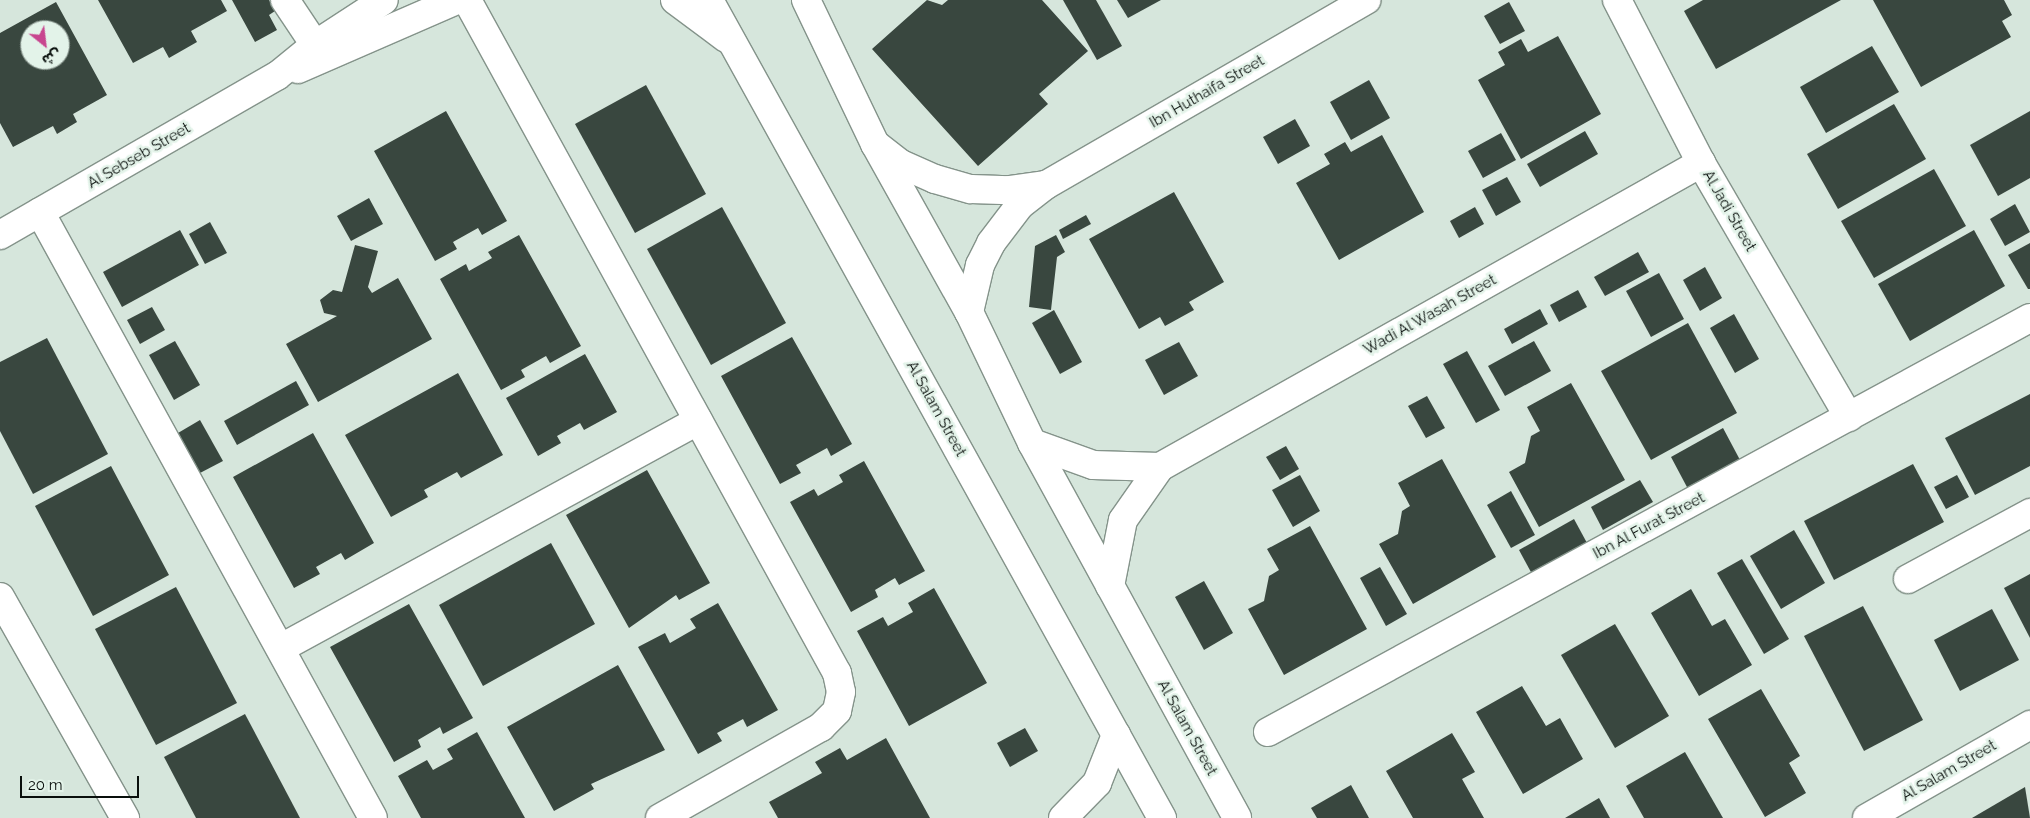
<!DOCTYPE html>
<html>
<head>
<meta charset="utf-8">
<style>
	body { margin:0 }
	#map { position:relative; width:2030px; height:818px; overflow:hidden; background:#d6e6dc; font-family:Raleway,"Noto Sans Arabic",sans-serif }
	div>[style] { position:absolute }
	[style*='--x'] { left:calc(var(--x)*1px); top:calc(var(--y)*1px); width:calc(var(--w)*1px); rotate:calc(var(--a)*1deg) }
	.building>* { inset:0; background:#39473f }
	.roads { filter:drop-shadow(1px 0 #84938a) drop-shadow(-1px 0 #84938a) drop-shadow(0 1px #84938a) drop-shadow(0 -1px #84938a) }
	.minor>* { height:28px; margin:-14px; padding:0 14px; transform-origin:14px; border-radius:14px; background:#fff }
	.secondary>* { height:28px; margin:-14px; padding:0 14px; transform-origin:14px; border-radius:14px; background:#fff }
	span { translate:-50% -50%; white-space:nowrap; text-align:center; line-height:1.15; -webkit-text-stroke:5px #e3f3e9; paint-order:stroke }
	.street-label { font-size:15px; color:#090f0c }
	.north { position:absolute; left:20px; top:20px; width:50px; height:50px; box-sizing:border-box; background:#e3f3e9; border:1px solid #8c9891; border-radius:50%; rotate:151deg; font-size:14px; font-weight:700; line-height:20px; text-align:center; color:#090f0c }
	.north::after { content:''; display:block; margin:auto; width:18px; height:22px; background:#c8468f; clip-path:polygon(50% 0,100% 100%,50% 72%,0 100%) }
	.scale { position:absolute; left:20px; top:776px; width:119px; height:22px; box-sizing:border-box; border:2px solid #090f0c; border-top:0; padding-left:6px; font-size:15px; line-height:18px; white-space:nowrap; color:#090f0c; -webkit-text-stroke:4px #e3f3e9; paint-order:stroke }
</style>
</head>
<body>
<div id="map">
	<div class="building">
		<div style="clip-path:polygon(98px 0,221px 0,227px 11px,191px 31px,197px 42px,169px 58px,163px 47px,133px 63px)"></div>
		<div style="clip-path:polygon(232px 0,269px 0,275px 11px,269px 15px,277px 30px,255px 42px)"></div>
		<div style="clip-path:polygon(927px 0,942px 5px,948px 0,1042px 0,1088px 51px,1039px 94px,1048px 104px,978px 166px,872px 49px)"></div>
		<div style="clip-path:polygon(1063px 0,1096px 0,1122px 46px,1097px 60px)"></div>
		<div style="clip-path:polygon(1117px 0,1161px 0,1128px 18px)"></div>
		<div style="clip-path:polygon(1703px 0,1841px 0,1716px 69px,1684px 11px)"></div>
		<div style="clip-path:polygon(1873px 0,2004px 0,2012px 15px,2002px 21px,2011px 37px,1921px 87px)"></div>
		<div style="clip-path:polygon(evenodd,56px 2px,107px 95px,73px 114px,77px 122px,57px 134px,53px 126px,13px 147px,0 123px,0 33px,56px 2px,30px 30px,60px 30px,60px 60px,30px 60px,30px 30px)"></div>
		<div style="clip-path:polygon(1509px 2px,1525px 31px,1500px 44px,1484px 16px)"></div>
		<div style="clip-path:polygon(1558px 36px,1601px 114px,1521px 159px,1478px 80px,1505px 65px,1498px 52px,1521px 39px,1528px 52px)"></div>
		<div style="clip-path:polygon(1872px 46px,1899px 92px,1826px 133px,1800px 87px)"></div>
		<div style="clip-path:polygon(1369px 80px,1390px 118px,1351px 140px,1330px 102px)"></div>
		<div style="clip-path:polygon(646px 85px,706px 194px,635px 233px,575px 124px)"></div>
		<div style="clip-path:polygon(1894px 104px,1926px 159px,1838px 209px,1807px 154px)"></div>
		<div style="clip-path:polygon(446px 111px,507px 221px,482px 235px,478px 228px,453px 242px,457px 249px,435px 261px,374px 151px)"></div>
		<div style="clip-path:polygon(2030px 111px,2030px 178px,1998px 196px,1970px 145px)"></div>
		<div style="clip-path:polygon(1295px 119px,1310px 146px,1278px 164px,1263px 137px)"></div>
		<div style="clip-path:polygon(1585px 131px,1598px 154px,1540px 187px,1527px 164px)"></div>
		<div style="clip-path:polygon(1501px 133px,1516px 160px,1483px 178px,1468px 151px)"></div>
		<div style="clip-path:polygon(1382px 135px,1424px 212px,1339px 260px,1296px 183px,1330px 164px,1324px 154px,1345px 142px,1351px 152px)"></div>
		<div style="clip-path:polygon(1934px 169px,1966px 226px,1874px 278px,1841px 221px)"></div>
		<div style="clip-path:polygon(1507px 177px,1521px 202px,1496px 216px,1482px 190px)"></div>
		<div style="clip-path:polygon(1174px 192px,1224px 282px,1189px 302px,1194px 310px,1165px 326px,1160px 317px,1139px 329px,1089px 239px)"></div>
		<div style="clip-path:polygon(369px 198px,383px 224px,351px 241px,337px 216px)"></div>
		<div style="clip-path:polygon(2015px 204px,2030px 232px,2005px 246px,1990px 219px)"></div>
		<div style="clip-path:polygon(722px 207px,786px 323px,711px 365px,647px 249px)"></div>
		<div style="clip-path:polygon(1475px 207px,1484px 224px,1459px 238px,1450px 221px)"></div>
		<div style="clip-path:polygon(1086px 215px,1091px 224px,1063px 239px,1059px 230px)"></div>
		<div style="clip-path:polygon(210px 222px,227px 253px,205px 264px,189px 234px)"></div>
		<div style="clip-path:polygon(180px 230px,199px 265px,122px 307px,103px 272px)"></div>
		<div style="clip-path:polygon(1974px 230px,2005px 286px,1910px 341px,1878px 284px)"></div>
		<div style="clip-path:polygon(519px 235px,581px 346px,550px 363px,546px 356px,521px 370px,525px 377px,501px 390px,440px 279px,466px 264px,469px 271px,492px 258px,488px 252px)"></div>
		<div style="clip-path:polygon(1056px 235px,1065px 252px,1057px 257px,1051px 310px,1029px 307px,1035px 246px)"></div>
		<div style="clip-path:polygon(2030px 243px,2030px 289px,2028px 289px,2008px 255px)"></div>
		<div style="clip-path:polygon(355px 245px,378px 251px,368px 287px,372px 293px,398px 278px,432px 339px,318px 402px,286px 344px,337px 316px,324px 313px,320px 300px,333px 290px,342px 292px)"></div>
		<div style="clip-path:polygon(1638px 252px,1649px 272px,1605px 296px,1594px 277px)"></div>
		<div style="clip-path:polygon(1705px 267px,1722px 298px,1700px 311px,1683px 280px)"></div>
		<div style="clip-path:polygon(1659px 273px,1684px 319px,1651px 337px,1626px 291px)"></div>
		<div style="clip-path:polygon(1578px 290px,1587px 307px,1559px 322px,1550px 305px)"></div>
		<div style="clip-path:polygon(152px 307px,165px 330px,140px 344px,127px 320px)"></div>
		<div style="clip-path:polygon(1540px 309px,1548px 324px,1512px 344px,1504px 329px)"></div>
		<div style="clip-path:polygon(1054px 310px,1082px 362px,1060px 374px,1032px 323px)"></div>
		<div style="clip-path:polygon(1734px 314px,1759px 359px,1735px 373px,1710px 328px)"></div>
		<div style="clip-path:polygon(1688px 323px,1737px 413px,1651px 460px,1601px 371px)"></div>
		<div style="clip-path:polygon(792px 337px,852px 444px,831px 456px,827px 448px,796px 465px,801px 473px,780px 484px,721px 376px)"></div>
		<div style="clip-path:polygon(47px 338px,108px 454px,33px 494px,0 431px,0 362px)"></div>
		<div style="clip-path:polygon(175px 341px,200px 385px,174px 400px,149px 355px)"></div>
		<div style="clip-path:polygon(1534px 341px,1551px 371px,1505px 396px,1488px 366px)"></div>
		<div style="clip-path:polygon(1179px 342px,1198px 376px,1164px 395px,1145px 360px)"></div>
		<div style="clip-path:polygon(1467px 351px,1500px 410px,1476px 423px,1443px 364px)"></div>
		<div style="clip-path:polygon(585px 354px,617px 412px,584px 430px,580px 423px,557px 436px,561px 443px,538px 456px,506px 398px)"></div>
		<div style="clip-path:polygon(458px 373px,503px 455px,461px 478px,457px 472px,424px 490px,428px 497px,391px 517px,345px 435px)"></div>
		<div style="clip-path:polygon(296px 381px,309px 405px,237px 445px,224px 421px)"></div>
		<div style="clip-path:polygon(1571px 383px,1625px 480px,1539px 527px,1509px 472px,1525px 463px,1531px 436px,1540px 431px,1527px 407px)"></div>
		<div style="clip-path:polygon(2030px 394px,2030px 466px,1975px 495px,1945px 438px)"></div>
		<div style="clip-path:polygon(1427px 396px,1445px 428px,1426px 438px,1408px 406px)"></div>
		<div style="clip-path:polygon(200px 420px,223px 461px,200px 473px,178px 433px)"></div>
		<div style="clip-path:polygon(1723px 428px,1740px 460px,1688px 489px,1671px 457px)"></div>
		<div style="clip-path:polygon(313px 433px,374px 543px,345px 560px,341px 553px,316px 567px,320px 574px,294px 588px,233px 477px)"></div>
		<div style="clip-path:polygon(1286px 446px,1299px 469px,1280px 480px,1266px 457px)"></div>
		<div style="clip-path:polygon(1442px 459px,1496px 557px,1413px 604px,1379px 544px,1398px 534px,1402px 511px,1410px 506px,1398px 483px)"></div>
		<div style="clip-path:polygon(864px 461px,925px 571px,899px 585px,895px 578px,875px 590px,878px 597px,851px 612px,790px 502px,814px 489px,818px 496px,843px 482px,839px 475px)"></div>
		<div style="clip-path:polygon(1913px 464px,1944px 522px,1834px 580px,1804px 521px)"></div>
		<div style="clip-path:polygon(111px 466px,169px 575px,93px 616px,35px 506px)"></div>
		<div style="clip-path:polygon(647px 470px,710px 583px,679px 600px,676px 595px,629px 628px,566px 515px)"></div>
		<div style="clip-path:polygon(1300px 475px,1320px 511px,1293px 527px,1272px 490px)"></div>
		<div style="clip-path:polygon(1957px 475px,1969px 497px,1946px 509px,1934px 487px)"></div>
		<div style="clip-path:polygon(1640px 480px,1653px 502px,1603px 530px,1591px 507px)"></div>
		<div style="clip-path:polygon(1511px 491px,1535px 535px,1511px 548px,1487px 505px)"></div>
		<div style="clip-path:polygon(1574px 519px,1587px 543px,1532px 574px,1519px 550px)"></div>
		<div style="clip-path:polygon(1310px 526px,1367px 629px,1284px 675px,1248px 609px,1264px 601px,1269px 576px,1279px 570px,1267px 549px)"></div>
		<div style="clip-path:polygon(1794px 530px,1825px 583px,1781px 609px,1750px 556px)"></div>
		<div style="clip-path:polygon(551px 543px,595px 624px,483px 686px,439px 605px)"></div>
		<div style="clip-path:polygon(1742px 559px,1789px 639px,1764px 654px,1717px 573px)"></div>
		<div style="clip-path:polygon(1380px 567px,1407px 614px,1386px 626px,1360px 578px)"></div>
		<div style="clip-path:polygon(2030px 574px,2030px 638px,2004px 588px)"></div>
		<div style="clip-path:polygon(1204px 581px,1233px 633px,1204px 650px,1175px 597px)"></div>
		<div style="clip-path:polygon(176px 587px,237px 703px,156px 745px,95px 629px)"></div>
		<div style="clip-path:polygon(934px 588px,987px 683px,909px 726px,857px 631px,883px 617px,888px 626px,913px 612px,908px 603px)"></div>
		<div style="clip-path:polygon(1691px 589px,1712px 626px,1725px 619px,1752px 665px,1699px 696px,1651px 613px)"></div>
		<div style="clip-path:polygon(718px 603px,778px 710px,747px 727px,743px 719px,717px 733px,722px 741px,698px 754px,638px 647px,665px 633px,670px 643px,696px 628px,690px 619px)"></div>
		<div style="clip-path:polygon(409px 604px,473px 718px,443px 734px,440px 727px,418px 740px,421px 747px,394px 762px,330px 647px)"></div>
		<div style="clip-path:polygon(1863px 606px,1923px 720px,1864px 751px,1804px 636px)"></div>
		<div style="clip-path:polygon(1992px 609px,2019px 660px,1960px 691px,1934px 640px)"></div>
		<div style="clip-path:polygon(1615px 624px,1669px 716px,1615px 748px,1561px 655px)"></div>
		<div style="clip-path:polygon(618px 665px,665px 750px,591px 784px,594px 789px,554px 811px,507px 727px)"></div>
		<div style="clip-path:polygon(1522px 686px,1546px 726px,1560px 718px,1583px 759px,1523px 794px,1476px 712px)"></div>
		<div style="clip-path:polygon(1761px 689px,1800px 756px,1789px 763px,1806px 793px,1765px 817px,1708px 719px)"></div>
		<div style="clip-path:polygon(245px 714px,300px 818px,196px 818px,164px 757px)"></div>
		<div style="clip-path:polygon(1025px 728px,1038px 751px,1010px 767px,997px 743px)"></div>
		<div style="clip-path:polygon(477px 732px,525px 818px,421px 818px,398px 776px,427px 760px,433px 770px,453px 759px,447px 749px)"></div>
		<div style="clip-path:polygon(1452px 733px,1475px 772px,1462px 779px,1484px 818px,1413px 818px,1386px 771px)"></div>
		<div style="clip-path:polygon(886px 738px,930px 818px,778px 818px,769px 802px,822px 773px,815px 762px,840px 748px,847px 760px)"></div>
		<div style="clip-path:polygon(1685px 752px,1723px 818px,1644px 818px,1626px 786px)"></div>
		<div style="clip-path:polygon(1351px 785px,1369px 818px,1317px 818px,1311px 808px)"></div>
		<div style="clip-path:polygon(2025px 787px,2030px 818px,1972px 818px)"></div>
		<div style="clip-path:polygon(1599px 798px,1610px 818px,1565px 818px)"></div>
	</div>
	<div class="roads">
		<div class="minor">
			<div style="--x:285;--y:0;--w:54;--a:56.3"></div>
			<div style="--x:467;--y:0;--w:768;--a:61.2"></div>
			<div style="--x:837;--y:673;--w:19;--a:78"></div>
			<div style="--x:841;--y:692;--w:19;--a:102"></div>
			<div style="--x:837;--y:711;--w:23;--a:135"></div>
			<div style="--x:821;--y:727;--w:185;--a:150.5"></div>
			<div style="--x:1617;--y:0;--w:183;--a:62.7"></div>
			<div style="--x:1701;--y:163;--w:294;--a:59.8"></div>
			<div style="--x:298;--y:69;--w:173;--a:-23.5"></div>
			<div style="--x:875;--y:144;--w:33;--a:38"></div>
			<div style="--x:901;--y:164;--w:37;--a:24"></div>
			<div style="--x:935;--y:179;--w:37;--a:16"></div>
			<div style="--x:971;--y:189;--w:38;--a:2"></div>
			<div style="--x:1009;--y:190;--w:36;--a:-8"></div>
			<div style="--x:40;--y:212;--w:691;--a:61.21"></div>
			<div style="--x:0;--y:235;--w:319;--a:-29.9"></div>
			<div style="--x:277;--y:76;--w:49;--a:-39.2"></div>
			<div style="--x:315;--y:45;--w:82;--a:-33.1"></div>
			<div style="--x:969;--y:312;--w:48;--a:-76.8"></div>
			<div style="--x:980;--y:265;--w:25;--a:-63"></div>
			<div style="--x:991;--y:243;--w:48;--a:-52.7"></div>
			<div style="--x:1020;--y:205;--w:33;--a:-38"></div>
			<div style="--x:1046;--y:185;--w:370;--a:-30"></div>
			<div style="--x:1032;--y:443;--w:65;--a:19.8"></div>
			<div style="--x:1093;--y:465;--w:67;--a:1.7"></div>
			<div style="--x:1908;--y:579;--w:139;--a:-28.4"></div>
			<div style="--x:1110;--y:586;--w:67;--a:-78.9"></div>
			<div style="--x:1123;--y:520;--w:65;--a:-55.1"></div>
			<div style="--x:1160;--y:467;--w:621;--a:-29.33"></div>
			<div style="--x:0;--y:597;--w:254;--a:60.5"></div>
			<div style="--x:281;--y:648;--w:475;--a:-28.6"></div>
			<div style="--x:1268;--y:732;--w:867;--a:-28.52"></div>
			<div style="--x:1063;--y:818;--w:49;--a:-45.8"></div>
			<div style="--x:1097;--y:783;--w:52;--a:-68.4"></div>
			<div style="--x:1867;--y:818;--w:188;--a:-29.7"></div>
		</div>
		<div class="secondary">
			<div style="--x:675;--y:0;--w:64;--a:36.7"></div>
			<div style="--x:709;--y:0;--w:935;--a:61.02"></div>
			<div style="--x:806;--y:0;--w:160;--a:64.4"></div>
			<div style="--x:875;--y:144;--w:193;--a:60.8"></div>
			<div style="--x:969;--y:312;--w:145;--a:64.3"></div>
			<div style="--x:1032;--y:443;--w:427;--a:61.3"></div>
		</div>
	</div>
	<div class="street-label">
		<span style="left:1207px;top:92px;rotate:-30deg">Ibn Huthaifa Street</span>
		<span style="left:139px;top:156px;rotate:-30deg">Al Sebseb Street</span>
		<span style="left:1729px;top:211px;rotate:60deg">Al Jadi Street</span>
		<span style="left:1430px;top:315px;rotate:-29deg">Wadi Al Wasah Street</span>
		<span style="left:936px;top:409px;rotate:61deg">Al Salam Street</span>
		<span style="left:1649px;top:526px;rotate:-28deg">Ibn Al Furat Street</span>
		<span style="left:1187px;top:728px;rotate:61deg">Al Salam Street</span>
		<span style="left:1949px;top:771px;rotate:-30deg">Al Salam Street</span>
	</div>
	<div class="north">ش</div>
	<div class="scale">20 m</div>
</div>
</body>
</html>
